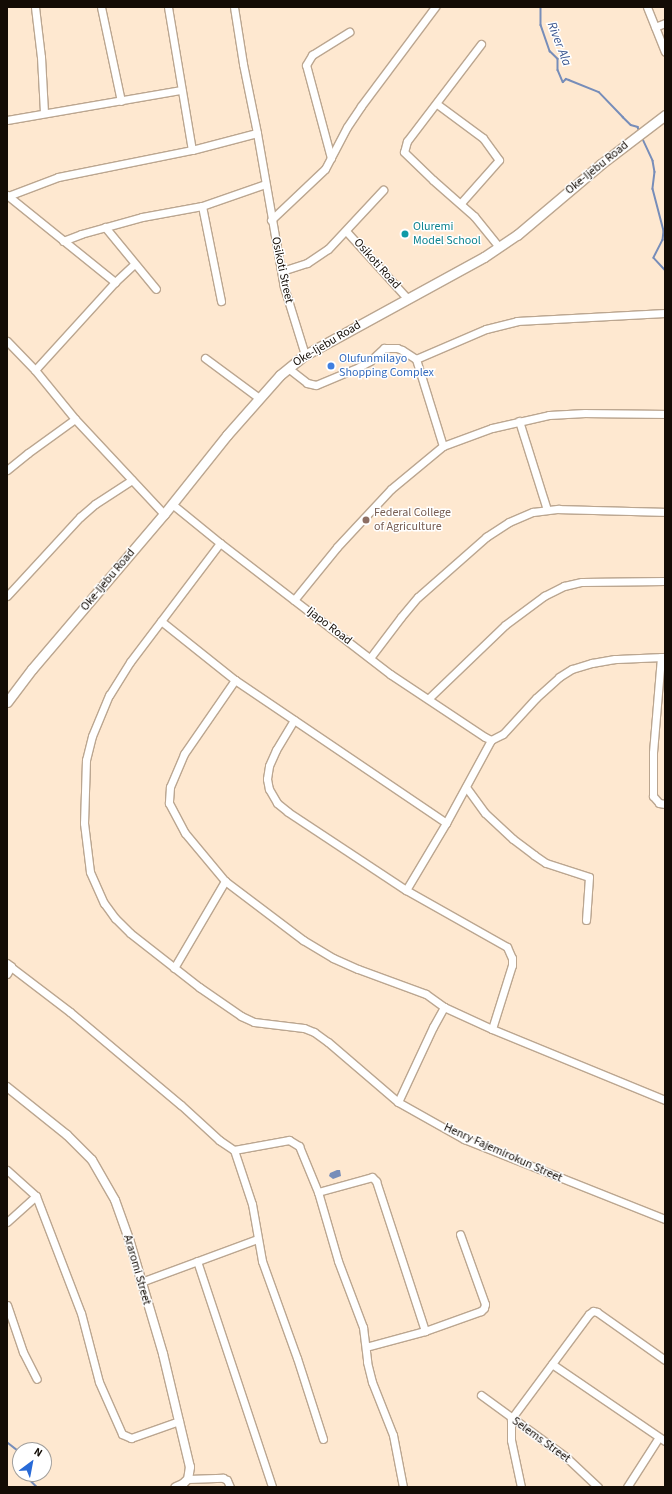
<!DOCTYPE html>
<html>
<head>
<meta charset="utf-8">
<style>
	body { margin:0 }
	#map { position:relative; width:672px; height:1494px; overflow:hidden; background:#fee8d0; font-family:"Source Sans 3",sans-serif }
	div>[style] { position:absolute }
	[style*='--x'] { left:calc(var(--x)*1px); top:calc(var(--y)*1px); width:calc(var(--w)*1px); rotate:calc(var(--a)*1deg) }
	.water>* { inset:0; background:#778db9 }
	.stream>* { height:1.5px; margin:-0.75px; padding:0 0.75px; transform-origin:0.75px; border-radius:0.75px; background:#778db9 }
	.roads { filter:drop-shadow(1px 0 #bba690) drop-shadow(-1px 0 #bba690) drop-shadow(0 1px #bba690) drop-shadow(0 -1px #bba690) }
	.minor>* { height:7px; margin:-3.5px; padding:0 3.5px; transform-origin:3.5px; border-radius:3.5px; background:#fff }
	.tertiary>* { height:8px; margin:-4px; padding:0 4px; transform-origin:4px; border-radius:4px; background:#fff }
	.secondary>* { height:9px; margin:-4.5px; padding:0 4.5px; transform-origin:4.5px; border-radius:4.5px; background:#fff }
	.dots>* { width:11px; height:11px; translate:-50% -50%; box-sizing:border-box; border:2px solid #fff; border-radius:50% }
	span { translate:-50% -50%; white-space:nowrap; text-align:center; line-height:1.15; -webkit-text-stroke:3px #fff; paint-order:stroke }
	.street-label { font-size:12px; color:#130c05 }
	.culture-label { font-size:12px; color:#0d838f }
	.left { translate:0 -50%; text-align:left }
	.shop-label { font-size:12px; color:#366cbe }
	.education-label { font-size:12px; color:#785e54 }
	.water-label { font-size:13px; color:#38548e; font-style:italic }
	.frame { position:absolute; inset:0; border:8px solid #130c05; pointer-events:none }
	.north { position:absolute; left:12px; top:1442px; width:40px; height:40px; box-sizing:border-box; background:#fff; border:1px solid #a19e9b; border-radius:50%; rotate:32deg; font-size:11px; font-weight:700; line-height:16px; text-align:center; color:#130c05 }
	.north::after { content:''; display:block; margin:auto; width:14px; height:18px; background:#286ad7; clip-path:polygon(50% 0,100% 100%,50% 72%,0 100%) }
</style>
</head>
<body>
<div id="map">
	<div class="water">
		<div style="clip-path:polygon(337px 1170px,340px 1170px,341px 1176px,333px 1179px,329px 1176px,330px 1173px)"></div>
	</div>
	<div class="stream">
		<div style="--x:541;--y:7;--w:18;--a:90"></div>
		<div style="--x:541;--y:25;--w:28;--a:71"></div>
		<div style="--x:550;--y:51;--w:11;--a:45"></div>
		<div style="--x:558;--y:59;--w:11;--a:90"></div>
		<div style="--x:558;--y:70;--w:13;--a:67"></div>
		<div style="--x:563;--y:82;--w:4;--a:-45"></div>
		<div style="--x:566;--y:79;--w:3;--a:18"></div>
		<div style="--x:569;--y:80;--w:32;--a:22"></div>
		<div style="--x:599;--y:92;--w:35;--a:46"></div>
		<div style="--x:623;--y:117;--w:11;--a:45"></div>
		<div style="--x:631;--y:125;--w:7;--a:16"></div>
		<div style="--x:638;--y:127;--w:3;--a:72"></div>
		<div style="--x:642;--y:137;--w:26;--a:65"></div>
		<div style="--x:653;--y:161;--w:11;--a:80"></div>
		<div style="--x:655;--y:172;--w:17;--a:97"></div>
		<div style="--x:653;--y:189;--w:43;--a:75.3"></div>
		<div style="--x:664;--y:231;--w:9;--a:96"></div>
		<div style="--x:663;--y:240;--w:20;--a:117"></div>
		<div style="--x:654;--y:258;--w:16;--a:47"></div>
		<div style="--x:7;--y:1442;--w:16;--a:38"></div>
		<div style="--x:24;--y:1474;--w:18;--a:45"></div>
	</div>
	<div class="roads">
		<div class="minor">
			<div style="--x:35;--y:7;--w:50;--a:83.2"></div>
			<div style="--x:41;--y:57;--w:55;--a:86.9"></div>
			<div style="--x:101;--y:7;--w:96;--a:78"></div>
			<div style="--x:168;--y:7;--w:145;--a:80.5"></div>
			<div style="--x:234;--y:7;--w:58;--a:81"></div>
			<div style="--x:243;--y:64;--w:70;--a:78.5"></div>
			<div style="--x:647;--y:7;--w:48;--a:68.2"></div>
			<div style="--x:655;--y:27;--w:11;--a:-22"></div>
			<div style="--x:481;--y:44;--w:122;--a:127.3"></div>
			<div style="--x:407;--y:141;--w:11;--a:105"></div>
			<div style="--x:404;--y:152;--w:40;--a:44"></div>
			<div style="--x:433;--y:180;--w:55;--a:41.3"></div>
			<div style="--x:474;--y:216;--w:40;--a:51"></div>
			<div style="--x:437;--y:104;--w:57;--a:36.5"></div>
			<div style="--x:483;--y:138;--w:27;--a:54"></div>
			<div style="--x:499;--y:160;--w:57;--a:131.5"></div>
			<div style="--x:7;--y:120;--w:177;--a:-9.8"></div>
			<div style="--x:331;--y:158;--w:96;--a:-105"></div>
			<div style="--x:306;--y:65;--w:12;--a:-59"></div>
			<div style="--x:312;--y:55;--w:44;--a:-31.9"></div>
			<div style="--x:7;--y:195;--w:139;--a:38.9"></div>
			<div style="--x:8;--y:196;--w:53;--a:-20.8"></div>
			<div style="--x:58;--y:177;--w:137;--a:-11.4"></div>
			<div style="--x:192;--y:150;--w:67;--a:-14.7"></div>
			<div style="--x:257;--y:133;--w:156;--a:80.1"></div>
			<div style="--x:284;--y:287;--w:71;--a:72.8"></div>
			<div style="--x:202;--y:206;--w:97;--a:78.7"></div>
			<div style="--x:271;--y:220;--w:74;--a:-43.4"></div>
			<div style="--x:325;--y:169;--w:47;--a:-62.4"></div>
			<div style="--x:347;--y:127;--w:25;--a:-56"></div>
			<div style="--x:361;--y:106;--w:124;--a:-53.2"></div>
			<div style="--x:105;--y:227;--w:80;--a:50.6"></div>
			<div style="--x:346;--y:231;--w:91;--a:47.7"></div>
			<div style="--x:63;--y:241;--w:19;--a:-21"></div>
			<div style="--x:81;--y:234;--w:63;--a:-15.6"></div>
			<div style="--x:142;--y:217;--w:61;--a:-10.4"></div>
			<div style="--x:202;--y:206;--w:67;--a:-19.2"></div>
			<div style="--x:282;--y:271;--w:26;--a:-18"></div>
			<div style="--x:307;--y:263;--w:25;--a:-34"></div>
			<div style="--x:328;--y:249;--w:81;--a:-47"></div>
			<div style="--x:7;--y:341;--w:40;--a:46"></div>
			<div style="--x:35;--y:370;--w:63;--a:50.8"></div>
			<div style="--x:75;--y:419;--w:130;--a:46.9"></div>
			<div style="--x:205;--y:358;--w:67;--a:36.5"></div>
			<div style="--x:416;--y:359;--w:76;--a:-23.2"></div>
			<div style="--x:486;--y:329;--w:32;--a:-14"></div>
			<div style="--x:517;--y:321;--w:148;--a:-3.1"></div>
			<div style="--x:288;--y:368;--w:24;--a:38"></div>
			<div style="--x:307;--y:383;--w:9;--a:13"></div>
			<div style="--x:316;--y:385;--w:47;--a:-22.7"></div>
			<div style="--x:359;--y:367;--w:13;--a:-29"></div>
			<div style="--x:370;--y:361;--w:19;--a:-43"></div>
			<div style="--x:384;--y:348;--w:13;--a:0"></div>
			<div style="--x:397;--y:348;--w:5;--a:22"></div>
			<div style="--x:402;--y:350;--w:17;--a:33"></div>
			<div style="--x:416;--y:359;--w:91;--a:72.8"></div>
			<div style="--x:35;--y:370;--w:119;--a:-47.7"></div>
			<div style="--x:115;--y:282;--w:26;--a:-43"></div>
			<div style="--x:519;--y:421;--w:93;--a:72.5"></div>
			<div style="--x:7;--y:470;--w:27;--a:-39"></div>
			<div style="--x:28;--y:453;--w:58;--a:-35.9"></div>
			<div style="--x:172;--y:504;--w:62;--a:39.1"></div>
			<div style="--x:220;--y:543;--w:215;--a:37.6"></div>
			<div style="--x:390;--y:674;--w:114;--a:33.6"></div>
			<div style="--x:485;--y:737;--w:7;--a:27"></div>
			<div style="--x:220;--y:543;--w:149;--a:127.1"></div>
			<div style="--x:130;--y:662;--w:39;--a:122"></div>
			<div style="--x:109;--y:695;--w:44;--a:112.5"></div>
			<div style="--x:92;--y:736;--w:25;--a:104"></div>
			<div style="--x:86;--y:760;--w:63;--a:91.8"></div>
			<div style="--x:84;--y:823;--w:49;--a:83"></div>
			<div style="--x:90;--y:872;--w:34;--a:66"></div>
			<div style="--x:104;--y:903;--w:19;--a:54"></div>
			<div style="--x:115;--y:918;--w:21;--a:45"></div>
			<div style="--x:130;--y:933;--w:88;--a:38"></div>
			<div style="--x:199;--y:987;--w:51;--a:34.6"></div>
			<div style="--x:241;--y:1016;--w:14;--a:25"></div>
			<div style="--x:254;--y:1022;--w:50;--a:6.8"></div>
			<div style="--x:304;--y:1028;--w:11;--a:22"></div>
			<div style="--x:314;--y:1032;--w:17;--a:36"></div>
			<div style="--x:328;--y:1042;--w:92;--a:40.6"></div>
			<div style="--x:398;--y:1102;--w:76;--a:29.3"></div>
			<div style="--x:464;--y:1139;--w:216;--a:21.7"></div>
			<div style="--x:7;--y:596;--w:108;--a:-47.3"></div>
			<div style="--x:80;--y:517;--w:20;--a:-41"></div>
			<div style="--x:95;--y:504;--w:44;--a:-33"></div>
			<div style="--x:294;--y:600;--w:68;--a:-50.9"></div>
			<div style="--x:337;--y:547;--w:79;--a:-47"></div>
			<div style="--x:391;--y:489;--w:67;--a:-39.6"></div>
			<div style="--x:443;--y:446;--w:52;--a:-20.2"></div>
			<div style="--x:492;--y:428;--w:58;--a:-12.8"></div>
			<div style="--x:549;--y:415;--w:36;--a:-3"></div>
			<div style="--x:585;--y:413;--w:80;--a:0.7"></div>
			<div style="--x:161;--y:621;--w:95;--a:38.6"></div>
			<div style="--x:235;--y:680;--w:255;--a:34.1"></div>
			<div style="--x:446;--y:823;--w:78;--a:120.8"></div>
			<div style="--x:661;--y:657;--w:96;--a:94.8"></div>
			<div style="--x:653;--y:753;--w:43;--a:90"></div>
			<div style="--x:653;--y:796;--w:9;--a:49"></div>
			<div style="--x:659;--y:803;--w:6;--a:9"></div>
			<div style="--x:370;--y:658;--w:51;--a:-52.9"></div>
			<div style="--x:401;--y:617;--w:26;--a:-50"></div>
			<div style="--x:418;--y:597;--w:91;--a:-41.4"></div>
			<div style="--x:486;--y:537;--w:27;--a:-33"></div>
			<div style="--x:509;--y:522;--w:26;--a:-23"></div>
			<div style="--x:533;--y:512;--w:26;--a:-7"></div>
			<div style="--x:559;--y:509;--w:106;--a:1.6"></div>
			<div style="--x:235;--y:680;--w:90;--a:124.6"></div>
			<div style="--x:184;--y:754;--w:36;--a:113"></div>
			<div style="--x:170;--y:787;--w:16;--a:94"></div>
			<div style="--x:169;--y:803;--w:34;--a:62"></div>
			<div style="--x:185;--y:833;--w:62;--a:50.2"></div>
			<div style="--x:225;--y:881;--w:98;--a:37.1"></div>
			<div style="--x:303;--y:940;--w:35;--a:31"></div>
			<div style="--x:333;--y:958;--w:27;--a:24"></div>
			<div style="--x:358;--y:969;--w:72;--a:20.2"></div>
			<div style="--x:426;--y:994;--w:22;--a:36"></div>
			<div style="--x:429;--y:698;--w:105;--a:-43.8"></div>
			<div style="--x:505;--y:625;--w:49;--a:-36.6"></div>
			<div style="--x:544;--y:596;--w:22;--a:-27"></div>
			<div style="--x:564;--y:586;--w:18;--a:-13"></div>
			<div style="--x:582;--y:582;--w:83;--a:-0.7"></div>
			<div style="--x:294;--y:720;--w:35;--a:121"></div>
			<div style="--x:276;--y:750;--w:17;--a:114"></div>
			<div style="--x:269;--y:766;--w:13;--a:99"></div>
			<div style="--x:267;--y:779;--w:10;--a:79"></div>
			<div style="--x:269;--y:789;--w:16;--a:60"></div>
			<div style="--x:277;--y:803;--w:14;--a:39"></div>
			<div style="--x:288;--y:812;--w:141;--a:33.5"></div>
			<div style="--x:406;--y:890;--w:116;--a:29.4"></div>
			<div style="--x:507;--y:947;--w:12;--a:66"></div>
			<div style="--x:512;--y:958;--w:7;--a:90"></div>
			<div style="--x:512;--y:965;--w:67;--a:107.4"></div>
			<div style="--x:466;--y:787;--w:32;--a:54"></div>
			<div style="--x:485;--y:813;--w:38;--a:43"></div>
			<div style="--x:513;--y:839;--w:26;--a:37"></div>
			<div style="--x:534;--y:855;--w:14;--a:34"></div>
			<div style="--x:546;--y:863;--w:45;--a:18"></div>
			<div style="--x:589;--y:877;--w:43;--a:94"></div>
			<div style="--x:446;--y:823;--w:94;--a:-61.5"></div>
			<div style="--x:491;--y:740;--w:13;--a:-27"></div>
			<div style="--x:503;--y:734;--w:49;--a:-47.5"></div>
			<div style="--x:536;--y:698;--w:31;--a:-42"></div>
			<div style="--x:559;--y:677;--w:15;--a:-32"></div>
			<div style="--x:572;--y:669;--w:21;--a:-17"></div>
			<div style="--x:592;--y:663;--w:23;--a:-10"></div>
			<div style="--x:615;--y:659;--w:50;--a:-2.3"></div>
			<div style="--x:11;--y:967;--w:74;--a:37.3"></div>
			<div style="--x:70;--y:1012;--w:145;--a:40"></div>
			<div style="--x:181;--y:1105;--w:52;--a:42.6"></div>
			<div style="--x:219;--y:1140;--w:18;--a:34"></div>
			<div style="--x:234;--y:1150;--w:56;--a:-10.3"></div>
			<div style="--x:289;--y:1140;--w:12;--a:31"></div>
			<div style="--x:299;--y:1146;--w:50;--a:67.6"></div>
			<div style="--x:318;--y:1192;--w:72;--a:73.8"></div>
			<div style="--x:338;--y:1261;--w:71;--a:69.3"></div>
			<div style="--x:363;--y:1327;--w:35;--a:83"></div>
			<div style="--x:367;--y:1362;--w:21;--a:76"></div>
			<div style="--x:372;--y:1382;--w:57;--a:68.4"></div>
			<div style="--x:393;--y:1435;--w:53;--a:79.1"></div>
			<div style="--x:174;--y:968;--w:101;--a:-59.6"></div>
			<div style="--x:398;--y:1102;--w:83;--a:-65"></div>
			<div style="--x:433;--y:1027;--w:23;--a:-61"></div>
			<div style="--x:444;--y:1007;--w:53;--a:24.6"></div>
			<div style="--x:492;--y:1029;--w:187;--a:22.3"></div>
			<div style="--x:234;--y:1150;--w:57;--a:71.6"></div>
			<div style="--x:252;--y:1204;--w:58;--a:80"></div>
			<div style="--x:262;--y:1261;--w:103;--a:70.2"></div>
			<div style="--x:297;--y:1358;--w:85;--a:72.2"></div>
			<div style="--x:7;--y:1170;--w:39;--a:42"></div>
			<div style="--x:36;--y:1196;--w:125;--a:69"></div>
			<div style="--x:81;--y:1313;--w:71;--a:75.4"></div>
			<div style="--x:99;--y:1382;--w:57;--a:66.1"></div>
			<div style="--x:122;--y:1434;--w:10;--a:24"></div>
			<div style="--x:131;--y:1438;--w:51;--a:-19.5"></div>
			<div style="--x:318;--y:1192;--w:56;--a:-15.5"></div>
			<div style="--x:372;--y:1177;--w:6;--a:45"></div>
			<div style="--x:376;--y:1181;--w:158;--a:71.9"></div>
			<div style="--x:425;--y:1331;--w:61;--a:164.8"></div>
			<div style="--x:7;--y:1222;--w:39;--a:-42"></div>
			<div style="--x:197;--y:1261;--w:238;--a:71.6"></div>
			<div style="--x:141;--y:1282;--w:124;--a:-20.3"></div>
			<div style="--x:7;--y:1305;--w:50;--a:71.2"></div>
			<div style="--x:23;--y:1352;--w:30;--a:63"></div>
			<div style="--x:425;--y:1331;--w:59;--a:-19.7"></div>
			<div style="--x:481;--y:1311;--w:4;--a:-45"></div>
			<div style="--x:484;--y:1308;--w:4;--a:-76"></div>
			<div style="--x:485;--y:1304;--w:74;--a:-109.7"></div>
			<div style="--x:552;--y:1364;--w:137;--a:34.3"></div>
			<div style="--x:481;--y:1395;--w:105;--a:36.1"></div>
			<div style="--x:566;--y:1457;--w:44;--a:43.2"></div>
			<div style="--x:188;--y:1479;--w:35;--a:-2"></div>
			<div style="--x:223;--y:1478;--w:4;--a:27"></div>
			<div style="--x:227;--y:1480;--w:8;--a:67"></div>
			<div style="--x:521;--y:1487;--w:48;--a:-102"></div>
			<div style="--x:511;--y:1440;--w:21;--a:-90"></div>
			<div style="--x:511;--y:1419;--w:131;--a:-53.4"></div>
			<div style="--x:589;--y:1314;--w:5;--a:-37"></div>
			<div style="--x:593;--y:1311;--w:4;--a:14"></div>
			<div style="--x:597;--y:1312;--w:83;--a:35.2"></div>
			<div style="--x:627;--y:1487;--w:59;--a:-57.4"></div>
		</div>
		<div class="tertiary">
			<div style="--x:7;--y:964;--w:5;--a:37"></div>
			<div style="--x:11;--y:967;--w:8;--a:120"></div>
			<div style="--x:7;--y:1087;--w:77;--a:38.7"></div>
			<div style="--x:67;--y:1135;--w:35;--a:45"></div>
			<div style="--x:92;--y:1160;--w:46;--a:60.1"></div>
			<div style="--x:115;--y:1200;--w:41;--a:70.3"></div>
			<div style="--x:129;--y:1239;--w:120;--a:73.5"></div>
			<div style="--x:163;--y:1354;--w:116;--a:76.6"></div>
			<div style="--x:190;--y:1467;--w:12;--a:99"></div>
			<div style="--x:188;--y:1479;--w:7;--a:135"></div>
			<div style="--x:183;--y:1484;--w:8;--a:157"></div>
		</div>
		<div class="secondary">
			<div style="--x:7;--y:702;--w:41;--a:-52.9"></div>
			<div style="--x:32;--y:669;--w:204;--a:-49.6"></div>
			<div style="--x:164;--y:514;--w:101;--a:-51.4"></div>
			<div style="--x:227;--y:435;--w:80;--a:-48.5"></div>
			<div style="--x:280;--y:375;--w:32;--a:-39"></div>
			<div style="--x:305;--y:355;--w:204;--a:-28.7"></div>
			<div style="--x:484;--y:257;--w:40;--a:-34"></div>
			<div style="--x:517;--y:235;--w:110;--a:-40.2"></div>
			<div style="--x:601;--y:164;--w:81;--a:-37.4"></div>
		</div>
	</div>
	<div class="dots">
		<div style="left:405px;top:234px;background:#0f9aa8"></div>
		<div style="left:331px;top:366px;background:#3f7fe0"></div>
		<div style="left:366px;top:520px;background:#8d6e63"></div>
	</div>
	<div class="street-label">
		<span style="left:597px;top:168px;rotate:-39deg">Oke-Ijebu Road</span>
		<span style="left:377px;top:264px;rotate:48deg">Osikoti Road</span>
		<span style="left:282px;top:270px;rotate:78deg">Osikoti Street</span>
		<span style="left:327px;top:344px;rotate:-31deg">Oke-Ijebu Road</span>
		<span style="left:108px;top:580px;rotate:-50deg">Oke-Ijebu Road</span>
		<span style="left:329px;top:626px;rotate:38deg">Ijapo Road</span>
		<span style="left:503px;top:1153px;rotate:24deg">Henry Fajemirokun Street</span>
		<span style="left:137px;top:1270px;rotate:74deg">Araromi Street</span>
		<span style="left:541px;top:1440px;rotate:36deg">Selems Street</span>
	</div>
	<div class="culture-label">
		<span class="left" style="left:413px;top:234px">Oluremi<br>Model School</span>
	</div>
	<div class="shop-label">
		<span class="left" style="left:339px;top:366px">Olufunmilayo<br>Shopping Complex</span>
	</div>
	<div class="education-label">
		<span class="left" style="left:374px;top:520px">Federal College<br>of Agriculture</span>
	</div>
	<div class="water-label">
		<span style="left:559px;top:44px;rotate:69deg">River Ala</span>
	</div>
	<div class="frame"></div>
	<div class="north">N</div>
</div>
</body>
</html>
